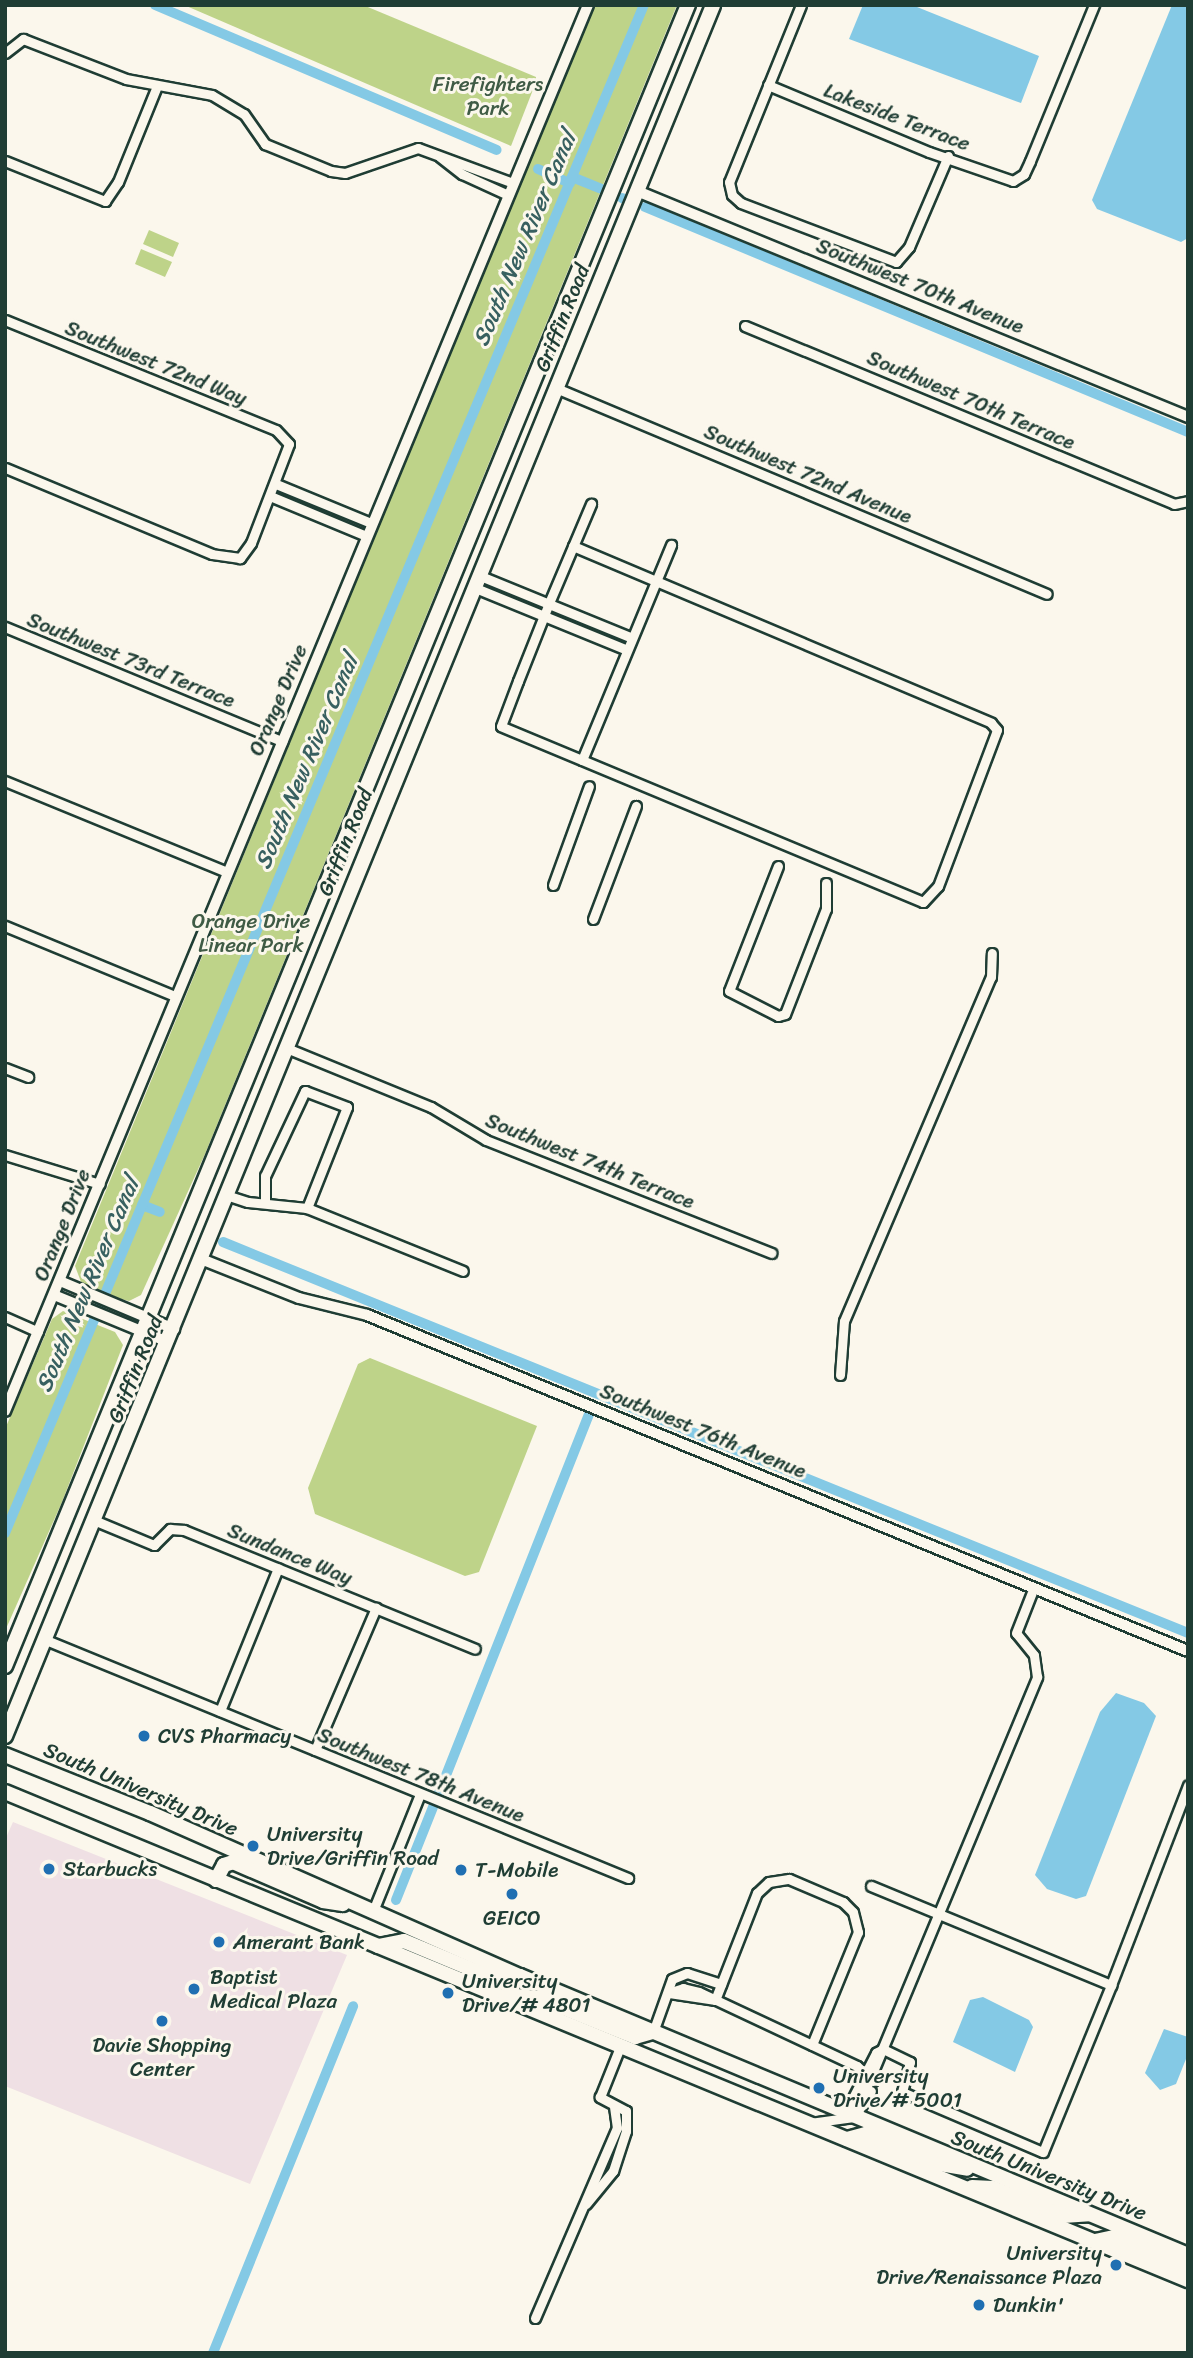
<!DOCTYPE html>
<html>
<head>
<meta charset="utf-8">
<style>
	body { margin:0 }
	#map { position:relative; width:1193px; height:2358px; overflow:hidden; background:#fbf7ec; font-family:Sriracha,sans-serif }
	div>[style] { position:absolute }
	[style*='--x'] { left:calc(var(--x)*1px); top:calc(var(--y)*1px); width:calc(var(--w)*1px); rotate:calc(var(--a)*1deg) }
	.built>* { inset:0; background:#efe0e4 }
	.green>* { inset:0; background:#bed389 }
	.water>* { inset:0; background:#84c9e5 }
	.canal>* { height:10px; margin:-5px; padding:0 5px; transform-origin:5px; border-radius:5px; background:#84c9e5 }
	.roads { filter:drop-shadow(2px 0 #1f3d34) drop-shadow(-2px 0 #1f3d34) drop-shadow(0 2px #1f3d34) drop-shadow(0 -2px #1f3d34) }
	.minor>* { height:9px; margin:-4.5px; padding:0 4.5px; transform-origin:4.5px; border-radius:4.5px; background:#fbf7ec }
	.tertiary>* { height:10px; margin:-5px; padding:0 5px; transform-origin:5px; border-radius:5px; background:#fbf7ec }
	.primary>* { height:14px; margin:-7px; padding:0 7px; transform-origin:7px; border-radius:7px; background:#fbf7ec }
	.dots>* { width:19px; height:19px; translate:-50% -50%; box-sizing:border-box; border:4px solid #fbf7ec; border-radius:50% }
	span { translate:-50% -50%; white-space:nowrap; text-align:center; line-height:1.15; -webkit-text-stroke:6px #fbf7ec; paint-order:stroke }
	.park-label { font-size:21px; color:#3f5b45 }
	.street-label { font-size:21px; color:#1f3d34 }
	.poi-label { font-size:21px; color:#1f3d34 }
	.left { translate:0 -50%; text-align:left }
	.right { translate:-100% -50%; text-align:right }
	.water-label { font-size:23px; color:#386060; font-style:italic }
	.frame { position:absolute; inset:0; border:7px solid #1f3d34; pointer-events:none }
</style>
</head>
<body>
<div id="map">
	<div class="built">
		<div style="clip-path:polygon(13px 1822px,347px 1955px,250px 2184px,5px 2086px,5px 1840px)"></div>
	</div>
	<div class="green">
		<div style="clip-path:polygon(184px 5px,363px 5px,536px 77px,536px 82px,511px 146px)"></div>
		<div style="clip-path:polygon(593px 5px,677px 5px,205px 1154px,141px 1295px,129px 1301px,121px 1299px,81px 1282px,75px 1266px,79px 1256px)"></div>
		<div style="clip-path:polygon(149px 230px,179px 243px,173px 257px,143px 244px)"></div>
		<div style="clip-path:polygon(141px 249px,172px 262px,165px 277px,135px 264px)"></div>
		<div style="clip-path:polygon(63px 1311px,115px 1332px,123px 1345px,62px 1502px,5px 1631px,5px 1429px,52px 1319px)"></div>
		<div style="clip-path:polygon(370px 1358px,537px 1426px,479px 1572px,465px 1576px,315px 1514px,308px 1488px,358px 1364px)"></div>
	</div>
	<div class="water">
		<div style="clip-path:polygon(863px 5px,912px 5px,1039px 56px,1021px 103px,849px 39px)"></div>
		<div style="clip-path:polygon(1172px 5px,1188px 5px,1188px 238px,1181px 242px,1097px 209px,1092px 200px)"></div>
		<div style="clip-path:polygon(1116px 1693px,1144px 1703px,1156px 1716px,1086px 1896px,1076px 1899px,1047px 1889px,1035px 1875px,1100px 1712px)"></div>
		<div style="clip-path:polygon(983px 1997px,1029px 2020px,1033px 2027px,1015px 2072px,953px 2042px,970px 2000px)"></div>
		<div style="clip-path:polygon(1164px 2029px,1188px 2037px,1188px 2054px,1176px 2084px,1160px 2090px,1145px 2073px)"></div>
	</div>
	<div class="canal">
		<div style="--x:155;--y:5;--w:371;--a:23"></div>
		<div style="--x:538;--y:169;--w:35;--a:24"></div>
		<div style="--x:572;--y:177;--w:31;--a:22"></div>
		<div style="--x:622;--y:198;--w:2;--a:27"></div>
		<div style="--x:645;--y:207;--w:588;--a:22.51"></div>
		<div style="--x:142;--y:1205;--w:19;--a:21"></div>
		<div style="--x:223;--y:1242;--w:1041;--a:22.06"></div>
		<div style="--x:5;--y:1533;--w:1656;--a:-67.31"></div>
		<div style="--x:439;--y:1793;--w:410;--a:-68.4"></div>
		<div style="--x:396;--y:1900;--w:100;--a:-68.3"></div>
		<div style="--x:213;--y:2353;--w:374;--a:-68"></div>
	</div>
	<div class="roads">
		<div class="minor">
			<div style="--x:801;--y:5;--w:191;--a:112.1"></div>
			<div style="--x:729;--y:182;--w:13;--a:77"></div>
			<div style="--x:732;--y:195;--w:12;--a:42"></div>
			<div style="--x:741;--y:203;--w:166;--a:20.8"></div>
			<div style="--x:896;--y:262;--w:20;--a:-49"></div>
			<div style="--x:909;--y:247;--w:99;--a:-66.8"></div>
			<div style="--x:5;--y:53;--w:23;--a:-38"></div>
			<div style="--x:23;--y:39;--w:110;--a:21.2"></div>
			<div style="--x:126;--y:79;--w:87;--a:10.5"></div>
			<div style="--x:212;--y:95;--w:37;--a:31"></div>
			<div style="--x:244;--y:114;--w:37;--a:55"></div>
			<div style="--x:265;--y:144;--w:71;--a:22.2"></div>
			<div style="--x:331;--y:171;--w:14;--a:8"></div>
			<div style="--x:345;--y:173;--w:77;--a:-18.9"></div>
			<div style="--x:418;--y:148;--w:101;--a:20.2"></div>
			<div style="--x:768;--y:85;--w:174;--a:22.6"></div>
			<div style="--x:929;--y:152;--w:89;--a:19"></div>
			<div style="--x:1013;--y:181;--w:13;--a:-32"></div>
			<div style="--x:1024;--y:174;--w:14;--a:-65"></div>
			<div style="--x:1030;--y:161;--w:169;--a:-67.7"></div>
			<div style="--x:440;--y:157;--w:28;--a:38"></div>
			<div style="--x:462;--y:174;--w:51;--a:24.5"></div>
			<div style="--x:5;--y:161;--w:108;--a:21.8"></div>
			<div style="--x:105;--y:201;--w:23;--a:-56"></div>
			<div style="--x:118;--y:182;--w:104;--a:-67.9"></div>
			<div style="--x:5;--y:320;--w:292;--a:22.1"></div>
			<div style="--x:276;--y:430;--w:19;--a:47"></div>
			<div style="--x:289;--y:444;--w:106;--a:111"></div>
			<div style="--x:251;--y:543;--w:19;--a:126"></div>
			<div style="--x:240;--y:558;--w:28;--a:-172"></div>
			<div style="--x:212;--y:554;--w:224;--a:-157.4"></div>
			<div style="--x:745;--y:326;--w:464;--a:22.5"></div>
			<div style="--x:1174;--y:504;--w:14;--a:-12"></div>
			<div style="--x:556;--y:388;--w:532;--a:22.76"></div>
			<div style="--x:276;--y:484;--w:103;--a:22.3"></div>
			<div style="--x:270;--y:496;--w:104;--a:22.6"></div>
			<div style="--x:573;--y:546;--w:454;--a:22.9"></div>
			<div style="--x:991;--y:723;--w:9;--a:49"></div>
			<div style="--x:997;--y:730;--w:167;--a:110.7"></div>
			<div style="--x:938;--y:886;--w:22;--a:133"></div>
			<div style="--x:923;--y:902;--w:457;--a:-157.4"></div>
			<div style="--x:501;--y:726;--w:48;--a:-69.3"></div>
			<div style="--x:518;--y:681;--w:84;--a:-68.3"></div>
			<div style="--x:549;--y:603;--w:108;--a:-67"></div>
			<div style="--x:478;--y:575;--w:166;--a:22.2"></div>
			<div style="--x:473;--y:587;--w:166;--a:22.2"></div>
			<div style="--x:5;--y:627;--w:300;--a:22.4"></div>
			<div style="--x:582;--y:760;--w:233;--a:-67.5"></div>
			<div style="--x:5;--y:781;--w:240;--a:22.3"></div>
			<div style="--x:778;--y:866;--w:134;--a:111.4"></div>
			<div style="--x:729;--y:991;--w:55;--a:27"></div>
			<div style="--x:778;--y:1016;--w:7;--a:-16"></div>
			<div style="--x:785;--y:1014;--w:113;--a:-68.7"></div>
			<div style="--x:826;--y:909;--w:26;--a:-90"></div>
			<div style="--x:553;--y:885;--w:105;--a:-70"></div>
			<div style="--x:593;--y:919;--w:121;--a:-69.2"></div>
			<div style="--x:5;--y:926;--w:184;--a:22.4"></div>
			<div style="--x:284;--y:1047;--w:159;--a:22.2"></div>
			<div style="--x:431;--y:1107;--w:64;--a:31"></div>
			<div style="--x:486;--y:1140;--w:307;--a:21.6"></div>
			<div style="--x:5;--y:1068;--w:25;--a:21"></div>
			<div style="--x:5;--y:1155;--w:99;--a:17"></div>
			<div style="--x:226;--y:1195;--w:23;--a:18"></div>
			<div style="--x:248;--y:1202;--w:59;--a:5.8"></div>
			<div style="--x:307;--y:1208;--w:168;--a:22"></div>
			<div style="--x:265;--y:1203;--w:27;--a:-90"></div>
			<div style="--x:265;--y:1176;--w:94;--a:-64.8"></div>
			<div style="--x:305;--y:1091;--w:45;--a:20.9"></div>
			<div style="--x:347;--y:1107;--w:109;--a:111.6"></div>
			<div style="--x:5;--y:1317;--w:36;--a:24"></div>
			<div style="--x:840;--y:1375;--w:54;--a:-85.8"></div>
			<div style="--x:844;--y:1321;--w:374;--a:-66.9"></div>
			<div style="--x:991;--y:977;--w:24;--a:-88"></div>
			<div style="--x:96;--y:1521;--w:63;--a:22.5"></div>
			<div style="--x:154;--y:1545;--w:23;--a:-45"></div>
			<div style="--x:170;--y:1529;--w:14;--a:4"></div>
			<div style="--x:184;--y:1530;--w:314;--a:22.2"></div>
			<div style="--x:46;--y:1640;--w:629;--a:22.24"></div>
			<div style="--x:220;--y:1711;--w:154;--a:-67.9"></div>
			<div style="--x:315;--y:1750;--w:155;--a:-66.8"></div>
			<div style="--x:871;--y:1886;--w:260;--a:22.4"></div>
			<div style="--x:1111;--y:1985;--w:214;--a:-68.9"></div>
			<div style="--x:373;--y:1911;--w:126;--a:-68.1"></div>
			<div style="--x:668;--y:1993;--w:16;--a:-18"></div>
			<div style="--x:683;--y:1988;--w:16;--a:14"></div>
			<div style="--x:699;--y:1992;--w:174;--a:25.1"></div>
			<div style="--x:857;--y:2066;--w:22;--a:43"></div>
			<div style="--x:669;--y:1993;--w:47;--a:8.7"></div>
			<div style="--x:715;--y:2000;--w:115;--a:-68.6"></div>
			<div style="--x:757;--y:1893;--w:16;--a:-43"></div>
			<div style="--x:769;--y:1882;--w:20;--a:-9"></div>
			<div style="--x:789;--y:1879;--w:59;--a:23.1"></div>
			<div style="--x:843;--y:1902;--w:14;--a:45"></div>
			<div style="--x:853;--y:1912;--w:21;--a:76"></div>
			<div style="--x:858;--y:1932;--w:122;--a:112.2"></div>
			<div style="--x:653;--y:2032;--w:56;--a:-70.3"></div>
			<div style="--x:672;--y:1979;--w:16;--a:-22"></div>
			<div style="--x:687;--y:1973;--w:36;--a:18"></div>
			<div style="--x:883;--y:2049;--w:30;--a:26"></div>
			<div style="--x:910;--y:2062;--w:31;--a:105"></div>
			<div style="--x:902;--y:2092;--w:153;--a:23.1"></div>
			<div style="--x:1043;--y:2152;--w:180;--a:-67.8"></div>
			<div style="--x:845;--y:2113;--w:68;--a:-62.7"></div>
			<div style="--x:876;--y:2053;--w:8;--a:-30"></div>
			<div style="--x:854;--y:2117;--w:477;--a:-67.4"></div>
			<div style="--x:1037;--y:1677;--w:22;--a:-98"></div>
			<div style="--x:1034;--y:1655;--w:28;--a:-129"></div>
			<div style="--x:1016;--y:1633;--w:49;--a:-68.6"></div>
			<div style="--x:810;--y:2123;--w:44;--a:-7.8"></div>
			<div style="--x:854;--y:2117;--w:31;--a:-57"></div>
			<div style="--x:586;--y:2204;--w:43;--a:-50.7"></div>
			<div style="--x:613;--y:2171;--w:42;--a:-72"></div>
			<div style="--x:626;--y:2131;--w:20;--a:-90"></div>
			<div style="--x:626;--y:2111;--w:30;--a:-152"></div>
			<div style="--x:600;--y:2097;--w:54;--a:-68.2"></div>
			<div style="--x:535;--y:2318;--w:207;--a:-66.7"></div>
			<div style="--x:617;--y:2128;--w:21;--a:-98"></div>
		</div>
		<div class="tertiary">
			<div style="--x:637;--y:191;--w:596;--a:22.3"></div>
			<div style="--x:201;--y:1259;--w:105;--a:21.7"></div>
			<div style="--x:299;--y:1298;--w:70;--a:14"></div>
			<div style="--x:367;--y:1315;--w:887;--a:22.26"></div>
			<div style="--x:60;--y:1281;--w:124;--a:22.8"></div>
			<div style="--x:54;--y:1295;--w:123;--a:22.4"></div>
			<div style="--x:5;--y:1411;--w:1522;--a:-67.48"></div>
		</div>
		<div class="primary">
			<div style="--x:5;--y:1666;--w:1796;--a:-67.65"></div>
			<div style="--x:5;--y:1736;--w:1870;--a:-67.75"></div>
			<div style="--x:5;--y:1755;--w:156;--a:21.8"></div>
			<div style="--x:150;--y:1813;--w:404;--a:23.8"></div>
			<div style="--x:520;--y:1976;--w:724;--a:22.67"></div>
			<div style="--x:5;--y:1792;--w:1280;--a:22.42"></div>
			<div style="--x:216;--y:1880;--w:17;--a:-62"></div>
			<div style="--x:224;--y:1865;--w:9;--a:-18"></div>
			<div style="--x:233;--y:1862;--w:98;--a:23.4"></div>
			<div style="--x:323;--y:1901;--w:20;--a:9"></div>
			<div style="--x:378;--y:1946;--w:26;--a:-11"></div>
			<div style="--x:404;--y:1941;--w:106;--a:22.7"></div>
			<div style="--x:502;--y:1982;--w:19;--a:-18"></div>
			<div style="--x:505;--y:1995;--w:34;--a:5"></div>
			<div style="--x:539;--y:1998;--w:104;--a:22.1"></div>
			<div style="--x:635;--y:2037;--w:19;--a:-16"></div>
			<div style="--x:847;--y:2139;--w:20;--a:-15"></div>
			<div style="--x:866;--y:2134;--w:80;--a:22.1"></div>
			<div style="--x:940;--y:2164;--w:27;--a:10"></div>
			<div style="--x:972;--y:2187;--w:21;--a:3"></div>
			<div style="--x:993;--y:2188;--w:75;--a:21.8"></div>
			<div style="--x:1063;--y:2216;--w:26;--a:-4"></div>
			<div style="--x:1095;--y:2241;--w:19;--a:-12"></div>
			<div style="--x:1114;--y:2237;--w:79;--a:21.4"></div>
		</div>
	</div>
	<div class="dots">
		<div style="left:144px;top:1736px;background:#1f6fb2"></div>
		<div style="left:253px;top:1846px;background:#1f6fb2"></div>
		<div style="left:49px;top:1869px;background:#1f6fb2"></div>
		<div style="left:461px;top:1870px;background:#1f6fb2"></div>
		<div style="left:512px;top:1894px;background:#1f6fb2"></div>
		<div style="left:219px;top:1942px;background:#1f6fb2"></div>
		<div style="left:194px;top:1989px;background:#1f6fb2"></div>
		<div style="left:448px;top:1993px;background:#1f6fb2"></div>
		<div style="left:162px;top:2021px;background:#1f6fb2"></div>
		<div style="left:819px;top:2088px;background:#1f6fb2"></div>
		<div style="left:1116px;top:2265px;background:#1f6fb2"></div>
		<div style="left:979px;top:2305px;background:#1f6fb2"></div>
	</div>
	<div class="park-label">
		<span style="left:488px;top:96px">Firefighters<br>Park</span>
		<span style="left:251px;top:933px">Orange Drive<br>Linear Park</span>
	</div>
	<div class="street-label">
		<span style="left:897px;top:117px;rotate:21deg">Lakeside Terrace</span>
		<span style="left:920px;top:286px;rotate:22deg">Southwest 70th Avenue</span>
		<span style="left:562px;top:318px;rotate:-68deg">Griffin Road</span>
		<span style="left:156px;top:363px;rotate:22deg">Southwest 72nd Way</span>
		<span style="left:971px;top:400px;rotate:23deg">Southwest 70th Terrace</span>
		<span style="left:808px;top:474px;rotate:23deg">Southwest 72nd Avenue</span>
		<span style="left:131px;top:660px;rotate:22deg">Southwest 73rd Terrace</span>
		<span style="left:278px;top:700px;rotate:-67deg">Orange Drive</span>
		<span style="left:345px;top:842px;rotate:-68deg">Griffin Road</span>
		<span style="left:590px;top:1161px;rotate:22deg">Southwest 74th Terrace</span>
		<span style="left:62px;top:1225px;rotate:-68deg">Orange Drive</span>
		<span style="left:135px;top:1369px;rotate:-68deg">Griffin Road</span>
		<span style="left:703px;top:1431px;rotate:22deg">Southwest 76th Avenue</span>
		<span style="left:290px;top:1554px;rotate:22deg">Sundance Way</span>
		<span style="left:421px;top:1775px;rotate:22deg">Southwest 78th Avenue</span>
		<span style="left:141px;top:1789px;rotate:23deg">South University Drive</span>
		<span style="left:1049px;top:2175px;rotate:22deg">South University Drive</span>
	</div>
	<div class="poi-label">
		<span class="left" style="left:158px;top:1736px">CVS Pharmacy</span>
		<span class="left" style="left:267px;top:1846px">University<br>Drive/Griffin Road</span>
		<span class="left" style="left:63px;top:1869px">Starbucks</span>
		<span class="left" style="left:475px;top:1870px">T-Mobile</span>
		<span style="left:512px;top:1918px">GEICO</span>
		<span class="left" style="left:233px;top:1942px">Amerant Bank</span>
		<span class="left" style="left:210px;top:1989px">Baptist<br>Medical Plaza</span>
		<span class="left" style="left:462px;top:1993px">University<br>Drive/# 4801</span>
		<span style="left:162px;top:2057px">Davie Shopping<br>Center</span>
		<span class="left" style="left:833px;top:2088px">University<br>Drive/# 5001</span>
		<span class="right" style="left:1102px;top:2265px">University<br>Drive/Renaissance Plaza</span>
		<span class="left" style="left:993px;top:2305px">Dunkin'</span>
	</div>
	<div class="water-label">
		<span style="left:525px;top:239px;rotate:-67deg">South New River Canal</span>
		<span style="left:307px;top:762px;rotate:-67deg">South New River Canal</span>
		<span style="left:88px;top:1285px;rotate:-67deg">South New River Canal</span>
	</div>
	<div class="frame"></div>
</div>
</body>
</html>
